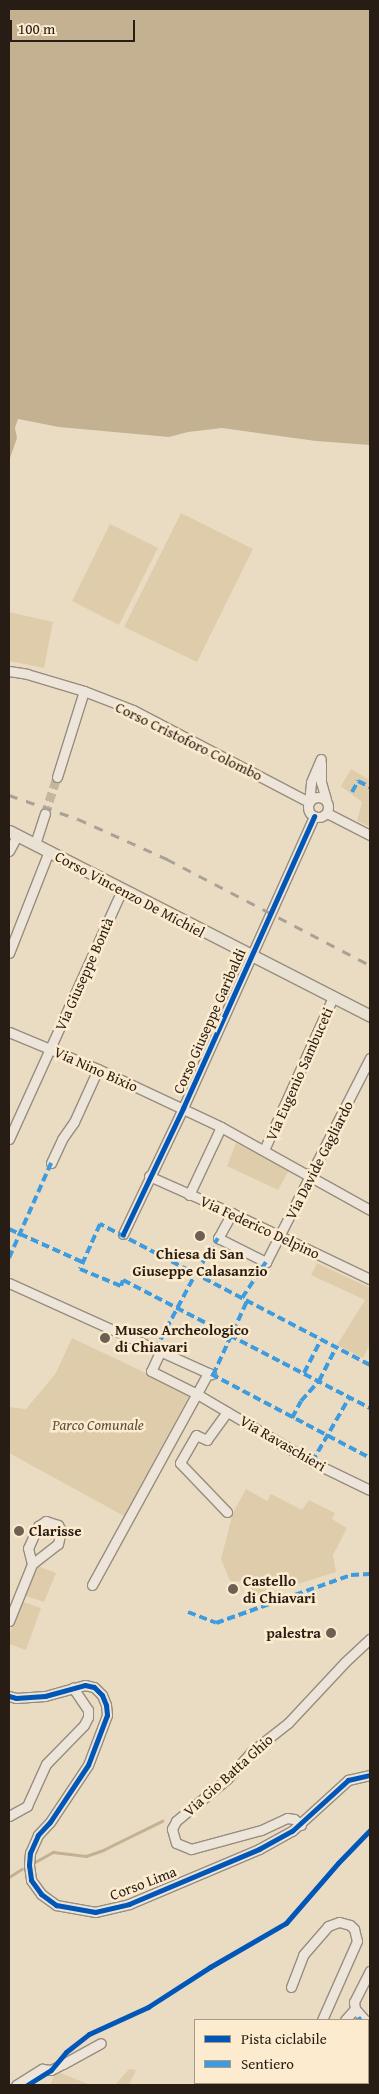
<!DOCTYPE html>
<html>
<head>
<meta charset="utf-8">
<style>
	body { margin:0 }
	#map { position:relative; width:379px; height:2094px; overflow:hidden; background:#eadcc3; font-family:"Gentium Book Plus",serif }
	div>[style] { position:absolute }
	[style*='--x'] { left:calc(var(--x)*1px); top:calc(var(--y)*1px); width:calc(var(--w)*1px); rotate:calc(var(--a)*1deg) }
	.green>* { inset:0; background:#dfccab }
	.water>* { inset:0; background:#c3b192 }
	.stream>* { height:2.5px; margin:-1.25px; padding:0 1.25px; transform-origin:1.25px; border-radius:1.25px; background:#c3b192 }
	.minor-tunnel>* { height:9px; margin-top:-4.5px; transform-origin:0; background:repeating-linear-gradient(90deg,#c3b6a0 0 9px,transparent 0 13.5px) }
	.roads { filter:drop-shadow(1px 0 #968d7e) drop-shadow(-1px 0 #968d7e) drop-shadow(0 1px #968d7e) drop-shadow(0 -1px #968d7e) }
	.minor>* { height:9px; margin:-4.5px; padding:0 4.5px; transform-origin:4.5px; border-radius:4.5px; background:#ede5d9 }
	.minor>.ring { margin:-4.5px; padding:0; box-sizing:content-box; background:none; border:9px solid #ede5d9; border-radius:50% }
	.major>* { height:11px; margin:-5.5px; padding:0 5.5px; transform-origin:5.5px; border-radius:5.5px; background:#e9e1d2 }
	.rail>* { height:2.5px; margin-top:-1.25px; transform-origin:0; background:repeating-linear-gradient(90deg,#a8a197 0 9px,transparent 0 18px) }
	.quiet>* { height:4px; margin-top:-2px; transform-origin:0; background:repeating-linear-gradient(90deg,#3d9bdf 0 8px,transparent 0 12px) }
	.cycleway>* { height:5px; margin:-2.5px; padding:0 2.5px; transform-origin:2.5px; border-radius:2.5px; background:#0057b8 }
	.dots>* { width:14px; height:14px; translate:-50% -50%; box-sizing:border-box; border:2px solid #fcebce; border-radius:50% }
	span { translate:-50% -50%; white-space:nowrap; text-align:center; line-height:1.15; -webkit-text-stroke:5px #fcebce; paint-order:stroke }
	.street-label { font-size:15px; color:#271d15 }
	.poi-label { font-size:15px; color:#271d15; font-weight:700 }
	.left { translate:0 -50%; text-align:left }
	.right { translate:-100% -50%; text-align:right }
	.park-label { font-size:15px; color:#5c4e3c; font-style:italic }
	.frame { position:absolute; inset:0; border:10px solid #271d15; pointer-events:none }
	.legend { position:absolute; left:194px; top:2019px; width:175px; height:65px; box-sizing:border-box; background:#fcebce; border:1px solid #a79984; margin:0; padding:6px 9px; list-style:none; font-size:15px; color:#271d15 }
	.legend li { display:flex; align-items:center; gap:10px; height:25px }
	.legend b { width:25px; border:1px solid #a79984 }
	.scale { position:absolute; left:10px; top:20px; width:125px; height:22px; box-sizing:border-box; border:2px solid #271d15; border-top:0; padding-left:6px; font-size:15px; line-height:18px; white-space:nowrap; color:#271d15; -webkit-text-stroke:4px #fcebce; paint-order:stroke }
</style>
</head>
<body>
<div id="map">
	<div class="green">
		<div style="clip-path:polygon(181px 513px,253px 549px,197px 662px,124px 627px)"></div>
		<div style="clip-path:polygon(110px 524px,158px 548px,119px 625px,72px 601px)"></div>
		<div style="clip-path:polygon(9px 612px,53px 622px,44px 668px,9px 661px)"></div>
		<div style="clip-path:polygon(351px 769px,370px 780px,370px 827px,357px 821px,362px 802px,341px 786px)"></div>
		<div style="clip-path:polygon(236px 1143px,289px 1170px,278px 1190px,227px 1166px)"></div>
		<div style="clip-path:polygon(317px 1263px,370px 1288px,370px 1344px,363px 1358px,337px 1345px,365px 1300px,311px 1275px)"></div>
		<div style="clip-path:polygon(72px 1338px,190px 1394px,124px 1516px,9px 1453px,9px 1407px,26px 1409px,56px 1373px)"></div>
		<div style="clip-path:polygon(246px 1489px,267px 1501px,271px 1494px,302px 1510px,309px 1500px,335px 1513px,332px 1519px,347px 1528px,333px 1555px,336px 1572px,292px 1586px,281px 1579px,268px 1585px,265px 1595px,251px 1595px,249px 1582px,230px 1581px,221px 1559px,233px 1513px)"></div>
		<div style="clip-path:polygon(35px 1565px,56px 1573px,44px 1602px,23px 1595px)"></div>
		<div style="clip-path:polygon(21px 1601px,41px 1608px,26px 1650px,9px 1644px,9px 1636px)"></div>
		<div style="clip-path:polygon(129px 2069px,136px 2070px,129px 2085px,115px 2085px)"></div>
		<div style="clip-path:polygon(56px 2071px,90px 2085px,50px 2085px)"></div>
	</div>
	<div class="water">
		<div style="clip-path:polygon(9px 9px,370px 9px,370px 445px,316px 441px,222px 428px,188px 432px,169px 437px,59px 427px,18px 419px,15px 428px,17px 438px,9px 461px)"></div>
	</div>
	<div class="stream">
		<div style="--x:35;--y:1862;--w:21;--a:-29"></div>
		<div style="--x:53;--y:1852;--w:33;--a:7"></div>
		<div style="--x:86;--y:1856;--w:18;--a:-19"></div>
		<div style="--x:103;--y:1850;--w:66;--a:-26.2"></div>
		<div style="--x:9;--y:1877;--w:15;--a:-32"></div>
	</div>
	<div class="minor-tunnel">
		<div style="--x:45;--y:814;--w:39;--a:-72"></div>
	</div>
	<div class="roads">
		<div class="minor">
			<div style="--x:9;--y:671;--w:18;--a:9"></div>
			<div style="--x:27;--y:674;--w:59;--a:16.6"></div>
			<div style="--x:84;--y:691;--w:53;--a:21.2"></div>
			<div style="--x:133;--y:710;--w:199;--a:27.6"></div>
			<div style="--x:309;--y:802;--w:20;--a:-84"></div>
			<div style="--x:311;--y:782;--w:25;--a:-67"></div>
			<div style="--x:321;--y:763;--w:19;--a:90"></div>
			<div style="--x:321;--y:782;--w:18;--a:74"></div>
			<div style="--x:57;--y:777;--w:90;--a:-72.6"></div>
			<div class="ring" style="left:308px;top:797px;width:11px;height:11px"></div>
			<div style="--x:327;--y:813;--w:48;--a:27.1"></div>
			<div style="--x:35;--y:844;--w:32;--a:-72"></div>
			<div style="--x:9;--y:851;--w:17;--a:-62"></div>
			<div style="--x:9;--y:953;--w:110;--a:-68.6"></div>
			<div style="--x:9;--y:1032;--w:96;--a:22.6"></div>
			<div style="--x:98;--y:1069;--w:136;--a:25.2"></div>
			<div style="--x:221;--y:1127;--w:171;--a:29.1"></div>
			<div style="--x:9;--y:1139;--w:273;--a:-65.6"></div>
			<div style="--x:264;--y:1150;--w:168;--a:-65.7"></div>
			<div style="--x:51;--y:1163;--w:26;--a:-65"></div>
			<div style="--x:62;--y:1139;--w:21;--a:-55"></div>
			<div style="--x:74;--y:1122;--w:58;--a:-65.6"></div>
			<div style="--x:149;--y:1176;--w:91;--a:24"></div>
			<div style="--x:232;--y:1213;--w:153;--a:25.6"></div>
			<div style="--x:189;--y:1195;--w:75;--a:-64.8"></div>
			<div style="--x:232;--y:1213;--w:29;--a:119"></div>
			<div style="--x:218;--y:1238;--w:54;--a:26.6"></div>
			<div style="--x:266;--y:1262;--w:229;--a:-63"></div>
			<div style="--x:123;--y:1234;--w:140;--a:-64.5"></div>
			<div style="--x:183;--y:1108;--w:320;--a:-65.8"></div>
			<div style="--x:9;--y:1283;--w:222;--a:24.3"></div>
			<div style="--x:160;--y:1352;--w:21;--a:115"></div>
			<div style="--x:151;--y:1371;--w:51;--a:26.6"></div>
			<div style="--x:197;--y:1394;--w:134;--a:30.6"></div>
			<div style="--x:312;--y:1462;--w:64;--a:25.8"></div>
			<div style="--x:227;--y:1412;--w:34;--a:126"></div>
			<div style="--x:207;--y:1440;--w:12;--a:-156"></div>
			<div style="--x:196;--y:1435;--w:32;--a:120"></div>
			<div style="--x:180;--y:1463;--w:68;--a:46.2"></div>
			<div style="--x:92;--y:1585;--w:242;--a:-61.3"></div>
			<div style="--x:9;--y:1621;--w:61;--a:-68"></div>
			<div style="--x:32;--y:1564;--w:33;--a:-38"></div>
			<div style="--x:58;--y:1544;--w:14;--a:-78"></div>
			<div style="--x:61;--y:1530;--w:6;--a:-121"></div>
			<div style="--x:58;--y:1525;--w:13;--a:-162"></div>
			<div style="--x:46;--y:1521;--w:9;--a:148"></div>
			<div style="--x:38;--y:1526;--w:24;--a:114"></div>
			<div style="--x:28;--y:1548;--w:16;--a:76"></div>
			<div style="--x:9;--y:1696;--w:7;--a:16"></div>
			<div style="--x:16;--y:1698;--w:29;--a:-4"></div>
			<div style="--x:45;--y:1696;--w:41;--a:-15.4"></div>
			<div style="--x:85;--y:1685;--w:9;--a:13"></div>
			<div style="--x:94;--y:1687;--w:11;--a:45"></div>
			<div style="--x:102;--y:1695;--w:11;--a:68"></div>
			<div style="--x:106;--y:1705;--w:10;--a:84"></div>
			<div style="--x:107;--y:1715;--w:53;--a:110.8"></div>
			<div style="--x:88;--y:1765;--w:69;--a:123.7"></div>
			<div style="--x:50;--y:1822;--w:18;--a:133"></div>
			<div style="--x:38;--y:1835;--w:20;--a:114"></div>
			<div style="--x:30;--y:1853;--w:12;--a:95"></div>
			<div style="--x:29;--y:1865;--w:15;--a:82"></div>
			<div style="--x:31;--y:1880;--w:17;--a:54"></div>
			<div style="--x:41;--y:1894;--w:19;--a:36"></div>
			<div style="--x:56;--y:1905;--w:40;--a:10"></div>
			<div style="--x:95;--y:1912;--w:35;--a:-13"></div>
			<div style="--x:129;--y:1904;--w:141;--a:-22.9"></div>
			<div style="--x:259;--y:1849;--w:38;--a:-29"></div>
			<div style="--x:292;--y:1831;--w:76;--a:-42.3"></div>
			<div style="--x:348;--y:1780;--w:23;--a:-13"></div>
			<div style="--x:9;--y:1816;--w:21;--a:-29"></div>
			<div style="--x:27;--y:1806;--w:46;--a:-65.7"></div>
			<div style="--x:46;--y:1764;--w:54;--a:-45.7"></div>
			<div style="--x:84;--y:1725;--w:9;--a:-63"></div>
			<div style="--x:88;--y:1717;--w:7;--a:-90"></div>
			<div style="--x:88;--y:1710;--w:27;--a:-124"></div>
			<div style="--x:301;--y:1825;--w:9;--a:-139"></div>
			<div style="--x:294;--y:1819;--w:7;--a:-172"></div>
			<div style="--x:287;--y:1818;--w:29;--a:155"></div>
			<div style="--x:261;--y:1830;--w:73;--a:164.8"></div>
			<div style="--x:191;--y:1849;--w:16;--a:-158"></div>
			<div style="--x:176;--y:1843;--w:15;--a:-106"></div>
			<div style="--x:172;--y:1829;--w:9;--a:-63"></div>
			<div style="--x:176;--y:1821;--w:66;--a:-39.5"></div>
			<div style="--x:227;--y:1779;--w:36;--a:-48"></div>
			<div style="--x:251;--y:1752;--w:47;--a:-38.1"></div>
			<div style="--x:288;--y:1723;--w:83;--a:-46.9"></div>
			<div style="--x:345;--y:1662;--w:34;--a:-43"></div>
			<div style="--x:291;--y:1987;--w:34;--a:-69"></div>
			<div style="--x:303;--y:1955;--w:38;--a:-49"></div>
			<div style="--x:328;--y:1926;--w:12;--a:-20"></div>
			<div style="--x:339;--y:1922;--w:11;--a:15"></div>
			<div style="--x:350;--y:1925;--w:6;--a:45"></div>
			<div style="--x:354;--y:1929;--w:12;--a:76"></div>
			<div style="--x:357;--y:1941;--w:86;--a:113.9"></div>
			<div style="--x:345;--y:2020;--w:15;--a:-48"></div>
			<div style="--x:365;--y:2020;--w:15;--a:-132"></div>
			<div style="--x:355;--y:2009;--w:7;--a:-98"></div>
			<div style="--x:354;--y:2002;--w:35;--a:-63"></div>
			<div style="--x:16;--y:2085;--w:31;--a:-32"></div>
			<div style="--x:42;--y:2069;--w:9;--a:6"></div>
			<div style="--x:51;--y:2070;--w:13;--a:-27"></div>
			<div style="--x:63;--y:2064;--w:43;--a:-28.9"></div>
			<div style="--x:204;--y:2085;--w:4;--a:-27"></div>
			<div style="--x:233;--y:2085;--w:3;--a:-45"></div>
			<div style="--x:276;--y:2085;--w:3;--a:-45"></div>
		</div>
		<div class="major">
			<div style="--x:9;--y:831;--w:406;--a:27.1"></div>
		</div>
	</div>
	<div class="rail">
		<div style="--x:9;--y:795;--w:73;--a:19.2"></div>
		<div style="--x:78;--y:819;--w:98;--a:24.2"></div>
		<div style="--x:167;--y:859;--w:229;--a:27.6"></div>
	</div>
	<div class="quiet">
		<div style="--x:352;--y:792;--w:13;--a:-61"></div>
		<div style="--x:358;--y:781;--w:13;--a:27"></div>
		<div style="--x:9;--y:1229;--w:80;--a:24.3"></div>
		<div style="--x:9;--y:1258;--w:104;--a:-66.1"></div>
		<div style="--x:242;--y:1298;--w:43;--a:-56.3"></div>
		<div style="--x:155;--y:1350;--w:87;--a:-62"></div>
		<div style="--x:196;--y:1273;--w:41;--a:-57.8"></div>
		<div style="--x:370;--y:1365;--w:305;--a:-152.4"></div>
		<div style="--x:100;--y:1224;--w:49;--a:114"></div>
		<div style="--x:80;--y:1269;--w:44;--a:22.5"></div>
		<div style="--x:121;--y:1286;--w:6;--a:-72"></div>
		<div style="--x:123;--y:1280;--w:278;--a:27.4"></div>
		<div style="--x:304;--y:1373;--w:37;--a:-63"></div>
		<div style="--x:211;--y:1374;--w:180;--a:27.8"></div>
		<div style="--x:213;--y:1375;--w:81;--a:-65.3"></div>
		<div style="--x:292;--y:1418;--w:19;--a:-62"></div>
		<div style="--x:301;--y:1401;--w:27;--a:-48"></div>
		<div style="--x:319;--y:1381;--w:37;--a:-63"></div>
		<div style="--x:312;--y:1462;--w:74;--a:-60"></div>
		<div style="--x:188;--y:1612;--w:30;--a:21"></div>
		<div style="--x:216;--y:1623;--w:143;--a:-19.6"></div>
		<div style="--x:351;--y:1575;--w:19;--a:-3"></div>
		<div style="--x:358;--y:2020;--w:4;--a:-34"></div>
		<div style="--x:204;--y:2085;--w:4;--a:-27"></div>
		<div style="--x:233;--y:2085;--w:3;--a:-45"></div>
		<div style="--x:276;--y:2085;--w:3;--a:-45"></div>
	</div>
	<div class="cycleway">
		<div style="--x:123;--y:1234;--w:140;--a:-64.5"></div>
		<div style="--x:183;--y:1108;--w:320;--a:-65.8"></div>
		<div style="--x:9;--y:1696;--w:7;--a:16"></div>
		<div style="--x:16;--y:1698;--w:29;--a:-4"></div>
		<div style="--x:45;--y:1696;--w:41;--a:-15.4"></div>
		<div style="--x:85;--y:1685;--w:9;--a:13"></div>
		<div style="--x:94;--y:1687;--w:11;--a:45"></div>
		<div style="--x:102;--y:1695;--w:11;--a:68"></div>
		<div style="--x:106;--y:1705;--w:10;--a:84"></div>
		<div style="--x:107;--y:1715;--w:53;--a:110.8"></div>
		<div style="--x:88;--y:1765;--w:69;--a:123.7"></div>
		<div style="--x:50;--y:1822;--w:18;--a:133"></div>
		<div style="--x:38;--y:1835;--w:20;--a:114"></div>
		<div style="--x:30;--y:1853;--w:12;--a:95"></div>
		<div style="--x:29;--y:1865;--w:15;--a:82"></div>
		<div style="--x:31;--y:1880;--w:17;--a:54"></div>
		<div style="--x:41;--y:1894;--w:19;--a:36"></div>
		<div style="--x:56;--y:1905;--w:40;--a:10"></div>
		<div style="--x:95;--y:1912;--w:35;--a:-13"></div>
		<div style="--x:129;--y:1904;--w:141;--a:-22.9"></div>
		<div style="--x:259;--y:1849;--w:38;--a:-29"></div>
		<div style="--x:292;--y:1831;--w:76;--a:-42.3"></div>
		<div style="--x:348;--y:1780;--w:23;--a:-13"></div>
		<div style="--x:27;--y:2085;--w:28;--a:-32"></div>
		<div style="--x:51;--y:2070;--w:23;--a:-50"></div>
		<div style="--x:66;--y:2052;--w:29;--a:-38"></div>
		<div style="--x:89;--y:2034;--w:65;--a:-24.6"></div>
		<div style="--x:148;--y:2007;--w:74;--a:-32.8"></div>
		<div style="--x:210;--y:1967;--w:88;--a:-30.1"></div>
		<div style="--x:286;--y:1923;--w:79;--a:-49.1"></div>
		<div style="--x:338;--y:1863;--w:46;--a:-45.9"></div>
	</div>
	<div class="dots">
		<div style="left:200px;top:1236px;background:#6b6052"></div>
		<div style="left:105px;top:1338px;background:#6b6052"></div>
		<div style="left:19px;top:1531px;background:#6b6052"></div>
		<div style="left:233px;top:1589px;background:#6b6052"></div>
		<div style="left:331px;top:1633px;background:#6b6052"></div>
	</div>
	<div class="street-label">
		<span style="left:189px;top:741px;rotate:26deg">Corso Cristoforo Colombo</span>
		<span style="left:130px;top:894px;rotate:28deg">Corso Vincenzo De Michiel</span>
		<span style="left:84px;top:974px;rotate:-66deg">Via Giuseppe Bontà</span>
		<span style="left:209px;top:1021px;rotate:-66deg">Corso Giuseppe Garibaldi</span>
		<span style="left:96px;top:1069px;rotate:24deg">Via Nino Bixio</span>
		<span style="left:299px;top:1074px;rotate:-66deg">Via Eugenio Sambuceti</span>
		<span style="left:319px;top:1160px;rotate:-63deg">Via Davide Gagliardo</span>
		<span style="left:260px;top:1227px;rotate:25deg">Via Federico Delpino</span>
		<span style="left:283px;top:1443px;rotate:30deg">Via Ravaschieri</span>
		<span style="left:228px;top:1775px;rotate:-42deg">Via Gio Batta Ghio</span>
		<span style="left:143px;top:1883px;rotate:-21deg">Corso Lima</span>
	</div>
	<div class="poi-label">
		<span style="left:200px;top:1262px">Chiesa di San<br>Giuseppe Calasanzio</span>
		<span class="left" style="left:115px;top:1338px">Museo Archeologico<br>di Chiavari</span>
		<span class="left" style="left:29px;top:1531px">Clarisse</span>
		<span class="left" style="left:243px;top:1589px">Castello<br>di Chiavari</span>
		<span class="right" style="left:321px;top:1633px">palestra</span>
	</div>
	<div class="park-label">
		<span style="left:98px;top:1425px">Parco Comunale</span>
	</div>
	<div class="frame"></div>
	<ul class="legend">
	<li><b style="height:6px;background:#0057b8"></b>Pista ciclabile</li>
	<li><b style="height:6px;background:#3d9bdf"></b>Sentiero</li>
	</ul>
	<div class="scale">100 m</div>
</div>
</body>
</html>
